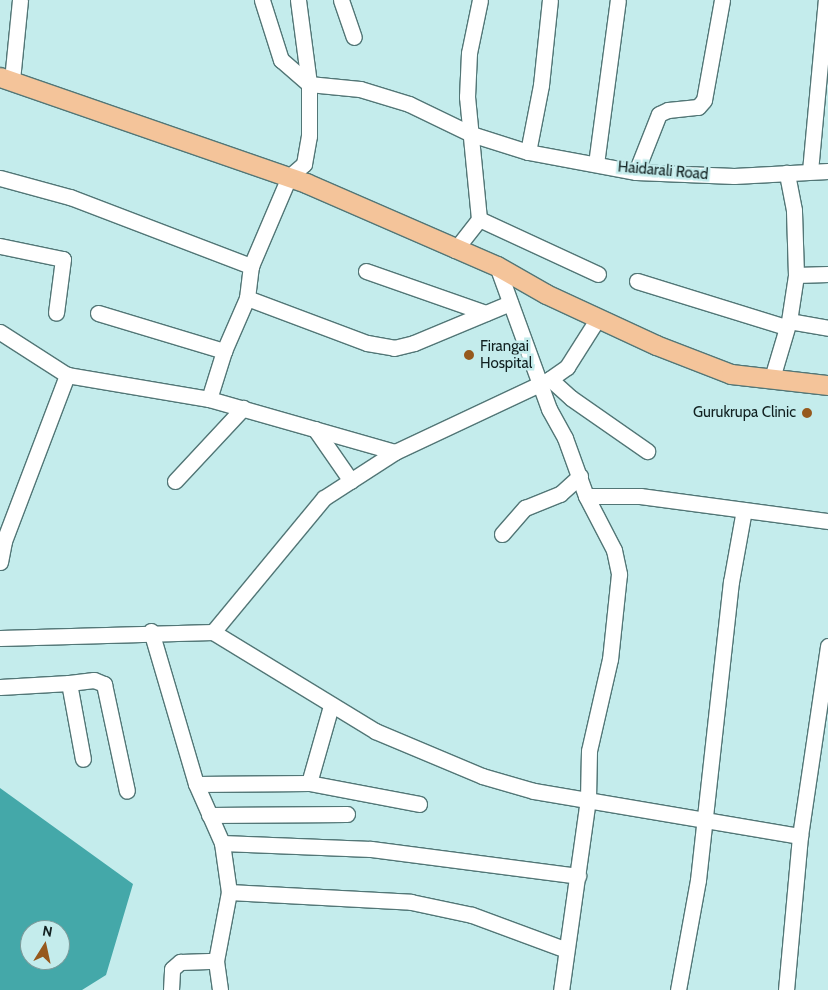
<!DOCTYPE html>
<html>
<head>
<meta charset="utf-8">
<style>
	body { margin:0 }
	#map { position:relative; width:828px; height:990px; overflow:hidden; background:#c4ecec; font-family:Cabin,sans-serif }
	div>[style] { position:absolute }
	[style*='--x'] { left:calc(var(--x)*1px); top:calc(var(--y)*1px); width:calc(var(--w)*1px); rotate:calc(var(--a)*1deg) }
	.water>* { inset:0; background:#44a8a9 }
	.roads { filter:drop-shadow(1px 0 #527676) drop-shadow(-1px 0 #527676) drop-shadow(0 1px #527676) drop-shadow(0 -1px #527676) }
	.minor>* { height:15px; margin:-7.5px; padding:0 7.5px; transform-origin:7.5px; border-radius:7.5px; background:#fff }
	.major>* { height:19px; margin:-9.5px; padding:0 9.5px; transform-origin:9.5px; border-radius:9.5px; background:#f4c49a }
	.dots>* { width:14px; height:14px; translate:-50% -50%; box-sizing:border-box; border:2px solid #c4ecec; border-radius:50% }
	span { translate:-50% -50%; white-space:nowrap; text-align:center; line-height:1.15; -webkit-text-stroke:5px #c4ecec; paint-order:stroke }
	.street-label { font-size:15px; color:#112020 }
	.poi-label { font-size:15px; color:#112020 }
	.left { translate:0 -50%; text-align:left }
	.right { translate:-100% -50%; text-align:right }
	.north { position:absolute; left:20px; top:920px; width:50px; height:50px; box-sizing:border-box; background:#c4ecec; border:1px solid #7c9a9a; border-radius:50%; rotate:10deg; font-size:14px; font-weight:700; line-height:20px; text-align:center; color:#112020 }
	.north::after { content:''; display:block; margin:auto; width:18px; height:22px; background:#96591d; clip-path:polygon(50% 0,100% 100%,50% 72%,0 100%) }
</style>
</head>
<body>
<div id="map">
	<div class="water">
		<div style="clip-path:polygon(evenodd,0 788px,133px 884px,106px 975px,82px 990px,0 990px,0 788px,30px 930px,60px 930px,60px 960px,30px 960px,30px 930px)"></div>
	</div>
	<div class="roads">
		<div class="minor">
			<div style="--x:298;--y:0;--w:85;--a:82.5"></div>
			<div style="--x:309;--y:84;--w:51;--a:5.6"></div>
			<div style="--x:360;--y:89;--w:51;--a:17"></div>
			<div style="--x:409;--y:104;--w:69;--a:25.8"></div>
			<div style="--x:471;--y:134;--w:60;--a:17.5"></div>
			<div style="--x:528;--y:152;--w:110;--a:10.5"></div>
			<div style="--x:636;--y:172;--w:98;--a:2.3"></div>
			<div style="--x:734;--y:176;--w:94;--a:-3"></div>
			<div style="--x:341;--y:0;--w:39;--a:71"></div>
			<div style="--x:12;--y:80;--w:80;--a:-84.3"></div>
			<div style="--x:528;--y:152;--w:68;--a:-79"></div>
			<div style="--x:541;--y:85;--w:85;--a:-84"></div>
			<div style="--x:596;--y:164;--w:165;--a:-82.4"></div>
			<div style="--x:810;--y:171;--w:172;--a:-84.7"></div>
			<div style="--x:636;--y:172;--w:62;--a:-68.4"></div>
			<div style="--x:659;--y:114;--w:10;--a:-24"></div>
			<div style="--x:668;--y:110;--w:30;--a:-6"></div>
			<div style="--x:698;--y:107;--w:9;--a:-49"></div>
			<div style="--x:704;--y:100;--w:102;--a:-79.8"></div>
			<div style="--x:0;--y:178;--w:73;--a:15.2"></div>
			<div style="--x:70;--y:197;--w:194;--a:20.9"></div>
			<div style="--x:479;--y:219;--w:131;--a:24.8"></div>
			<div style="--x:0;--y:246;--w:64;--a:11.7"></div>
			<div style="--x:63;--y:259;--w:54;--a:97.4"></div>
			<div style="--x:455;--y:250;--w:39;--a:-52"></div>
			<div style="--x:479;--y:219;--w:123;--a:-95.6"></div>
			<div style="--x:467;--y:97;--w:44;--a:-87.4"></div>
			<div style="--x:469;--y:53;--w:54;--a:-78.3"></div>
			<div style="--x:497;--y:266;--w:152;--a:70"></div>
			<div style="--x:549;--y:409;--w:33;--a:61"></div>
			<div style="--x:565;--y:438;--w:62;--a:70.1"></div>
			<div style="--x:586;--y:496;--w:61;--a:62.6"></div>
			<div style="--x:614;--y:550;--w:25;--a:78"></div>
			<div style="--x:619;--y:574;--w:85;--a:96"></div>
			<div style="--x:610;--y:659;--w:94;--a:102.9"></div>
			<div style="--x:589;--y:751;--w:48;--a:91.2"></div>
			<div style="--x:588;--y:799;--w:193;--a:98"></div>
			<div style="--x:366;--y:271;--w:127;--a:19.3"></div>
			<div style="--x:796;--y:275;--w:32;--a:-2"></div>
			<div style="--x:637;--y:281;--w:156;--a:17.2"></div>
			<div style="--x:247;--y:298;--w:128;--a:20.6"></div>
			<div style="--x:367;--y:343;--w:27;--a:10"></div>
			<div style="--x:394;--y:348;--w:21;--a:-14"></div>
			<div style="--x:414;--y:343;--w:104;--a:-22.6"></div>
			<div style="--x:98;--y:313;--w:132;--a:16.8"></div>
			<div style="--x:789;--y:321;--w:40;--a:10"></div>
			<div style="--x:0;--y:332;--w:80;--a:32.7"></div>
			<div style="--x:67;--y:375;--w:144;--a:9.6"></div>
			<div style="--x:209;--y:399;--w:193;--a:15.9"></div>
			<div style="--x:772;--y:378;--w:59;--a:-73.4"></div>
			<div style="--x:789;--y:321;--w:47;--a:-81.3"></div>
			<div style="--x:796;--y:275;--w:65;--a:-91.8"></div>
			<div style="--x:794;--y:210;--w:38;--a:-101"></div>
			<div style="--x:550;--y:379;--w:28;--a:42"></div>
			<div style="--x:571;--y:398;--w:93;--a:34.9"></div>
			<div style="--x:209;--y:399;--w:50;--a:-72.6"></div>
			<div style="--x:224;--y:351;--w:58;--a:-66.5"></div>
			<div style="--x:247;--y:298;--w:32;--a:-83"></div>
			<div style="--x:251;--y:266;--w:97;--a:-66.9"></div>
			<div style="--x:289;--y:177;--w:20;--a:-41"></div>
			<div style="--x:304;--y:164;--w:28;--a:-80"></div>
			<div style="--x:309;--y:136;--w:52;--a:-90"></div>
			<div style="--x:309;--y:84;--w:37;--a:-139"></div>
			<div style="--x:281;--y:60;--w:63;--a:-107.6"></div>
			<div style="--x:315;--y:429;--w:63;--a:55.3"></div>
			<div style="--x:175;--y:481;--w:100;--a:-47"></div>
			<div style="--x:586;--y:496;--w:54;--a:0"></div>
			<div style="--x:640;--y:496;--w:190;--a:7.6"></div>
			<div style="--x:502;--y:534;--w:35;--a:-49"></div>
			<div style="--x:525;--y:508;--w:38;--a:-22"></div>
			<div style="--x:560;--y:494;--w:27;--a:-42"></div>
			<div style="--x:0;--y:562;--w:21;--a:-79"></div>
			<div style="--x:4;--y:541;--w:178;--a:-69.2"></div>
			<div style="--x:151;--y:631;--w:159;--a:73.6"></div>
			<div style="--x:196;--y:784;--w:64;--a:66.2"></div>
			<div style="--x:222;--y:843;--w:49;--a:81.9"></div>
			<div style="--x:229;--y:892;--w:70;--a:100.7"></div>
			<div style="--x:216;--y:961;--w:29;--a:82"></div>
			<div style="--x:213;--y:632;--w:174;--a:-50.4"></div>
			<div style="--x:324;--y:498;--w:85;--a:-32.9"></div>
			<div style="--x:395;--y:452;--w:171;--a:-25.2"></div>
			<div style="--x:550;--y:379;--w:21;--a:-35"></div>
			<div style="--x:567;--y:367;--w:58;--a:-57.7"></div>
			<div style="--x:0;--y:638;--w:213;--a:-1.6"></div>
			<div style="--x:213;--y:632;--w:190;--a:31.4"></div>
			<div style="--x:375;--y:731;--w:116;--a:22.8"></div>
			<div style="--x:482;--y:776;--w:54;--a:16.1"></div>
			<div style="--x:534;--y:791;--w:270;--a:9.6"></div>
			<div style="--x:800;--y:836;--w:192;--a:-81.6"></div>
			<div style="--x:69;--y:683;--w:25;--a:-7"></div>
			<div style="--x:94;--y:680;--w:11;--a:22"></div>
			<div style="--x:104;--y:684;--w:109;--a:77.9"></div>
			<div style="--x:0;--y:687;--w:69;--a:-3.3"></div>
			<div style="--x:69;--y:683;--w:77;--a:79.6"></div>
			<div style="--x:309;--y:783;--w:112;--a:10.8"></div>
			<div style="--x:196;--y:784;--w:113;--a:-0.5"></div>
			<div style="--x:309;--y:783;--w:80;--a:-74.1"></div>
			<div style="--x:209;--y:815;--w:138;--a:-0.4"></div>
			<div style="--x:222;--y:843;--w:149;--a:2.3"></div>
			<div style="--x:371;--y:849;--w:209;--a:7.4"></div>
			<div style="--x:229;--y:892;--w:182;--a:3.1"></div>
			<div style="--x:411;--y:902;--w:62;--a:12"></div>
			<div style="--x:472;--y:915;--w:98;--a:20.3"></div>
			<div style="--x:171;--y:990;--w:21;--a:-87"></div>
			<div style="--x:172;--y:969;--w:11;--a:-41"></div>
			<div style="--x:180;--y:962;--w:36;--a:-2"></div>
			<div style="--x:678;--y:990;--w:112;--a:-79.7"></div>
			<div style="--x:698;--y:880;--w:300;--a:-83.7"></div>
			<div style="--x:731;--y:582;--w:73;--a:-79.8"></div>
			<div style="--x:786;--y:990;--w:155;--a:-84.8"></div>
		</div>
		<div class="major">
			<div style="--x:0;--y:77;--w:324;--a:19.1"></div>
			<div style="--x:306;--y:183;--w:208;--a:23.5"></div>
			<div style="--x:497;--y:266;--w:56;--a:29.7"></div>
			<div style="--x:546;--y:294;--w:121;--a:24.9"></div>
			<div style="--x:656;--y:345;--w:80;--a:21.1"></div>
			<div style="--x:731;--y:374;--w:98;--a:6.5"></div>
		</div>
	</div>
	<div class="dots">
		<div style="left:469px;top:355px;background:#96591d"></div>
		<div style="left:807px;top:413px;background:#96591d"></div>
	</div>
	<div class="street-label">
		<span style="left:663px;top:171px;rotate:5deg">Haidarali Road</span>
	</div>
	<div class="poi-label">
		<span class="left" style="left:480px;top:355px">Firangai<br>Hospital</span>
		<span class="right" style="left:796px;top:413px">Gurukrupa Clinic</span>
	</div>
	<div class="north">N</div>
</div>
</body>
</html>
